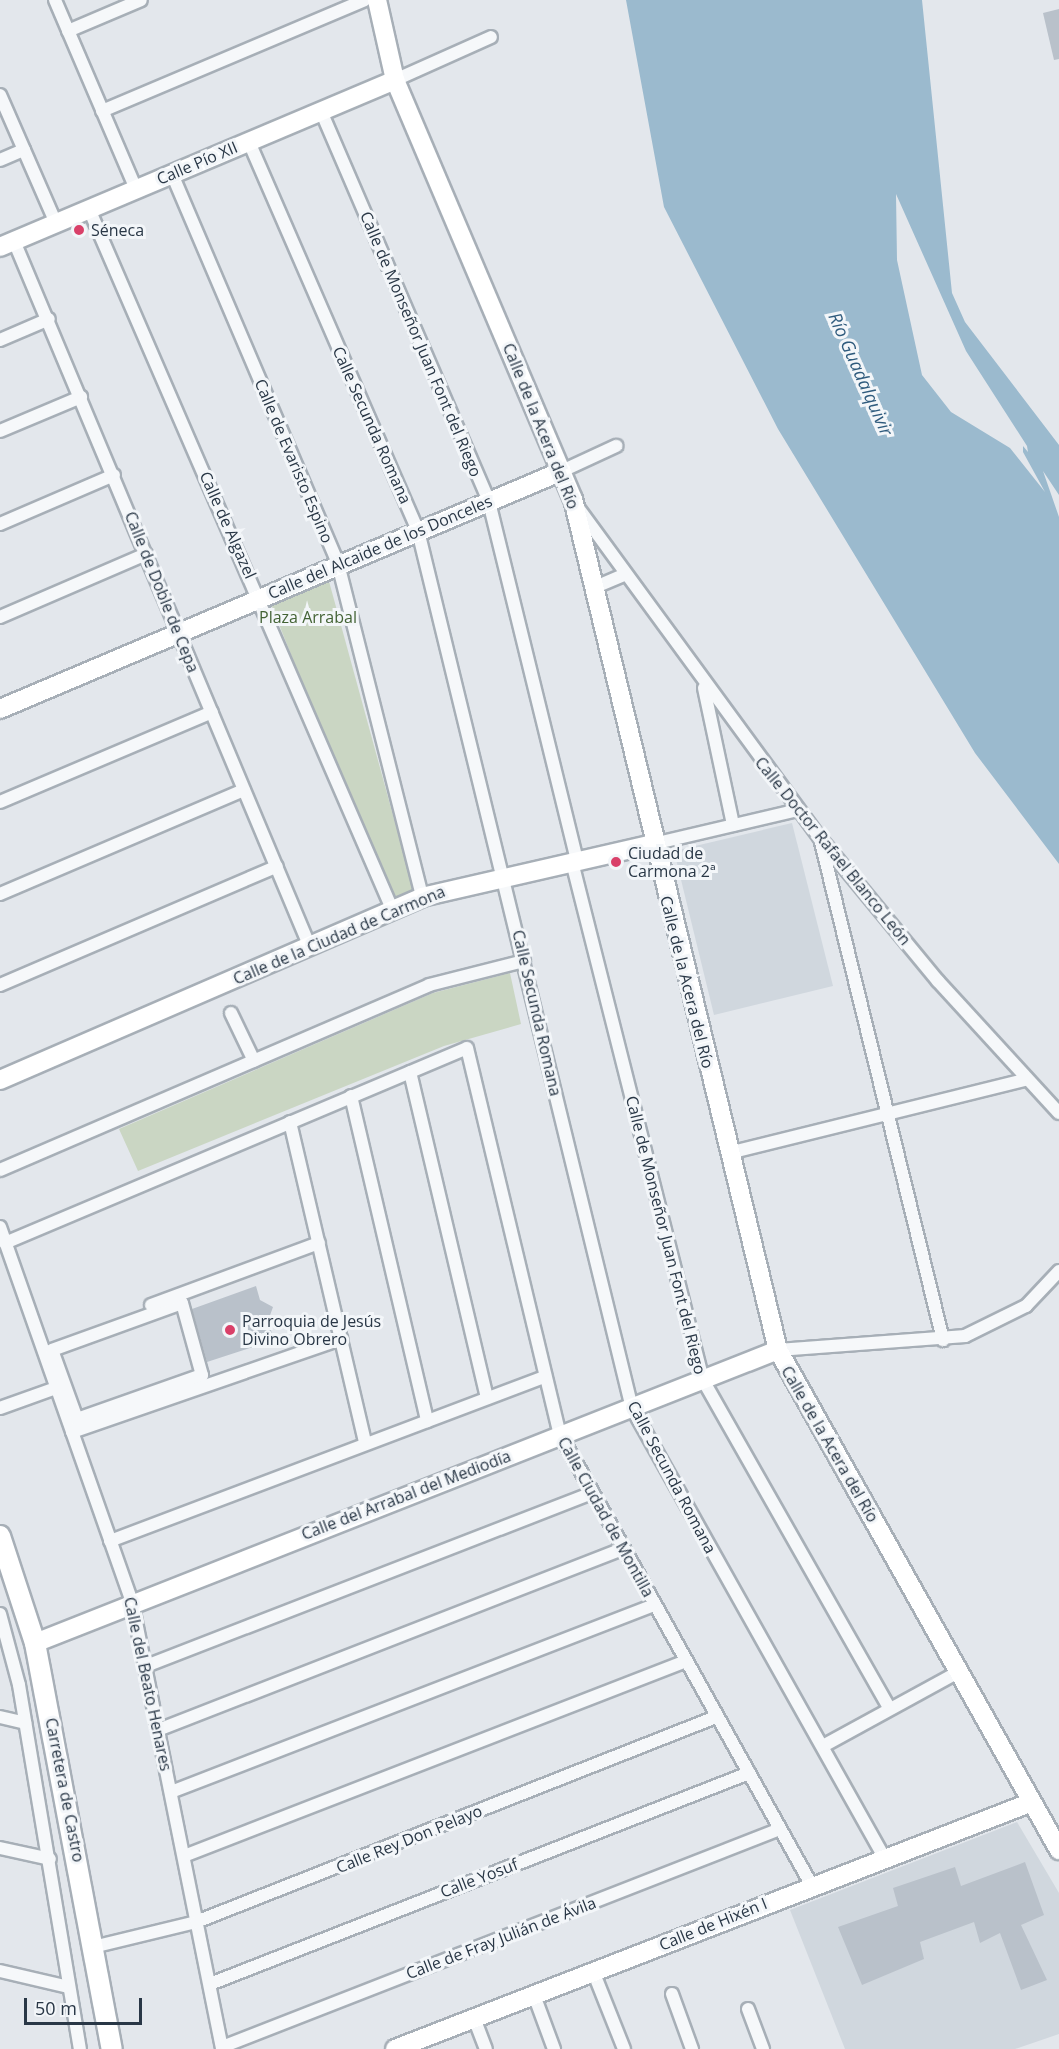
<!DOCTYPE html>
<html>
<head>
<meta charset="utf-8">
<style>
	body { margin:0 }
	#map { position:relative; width:1059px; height:2049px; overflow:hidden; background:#e3e7ec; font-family:"Open Sans",sans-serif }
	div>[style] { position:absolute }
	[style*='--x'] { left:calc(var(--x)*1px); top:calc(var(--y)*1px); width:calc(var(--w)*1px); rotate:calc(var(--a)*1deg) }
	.built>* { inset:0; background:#d0d7de }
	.green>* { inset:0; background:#cad6c3 }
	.water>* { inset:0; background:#9bbace }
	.building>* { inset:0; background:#b9c1ca }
	.roads { filter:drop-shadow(2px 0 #a7afb7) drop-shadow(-2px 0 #a7afb7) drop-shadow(0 2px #a7afb7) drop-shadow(0 -2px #a7afb7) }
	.street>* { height:12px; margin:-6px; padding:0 6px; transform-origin:6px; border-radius:6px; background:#f6f8fa }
	.secondary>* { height:18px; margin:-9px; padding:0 9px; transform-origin:9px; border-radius:9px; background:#fff }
	.primary>* { height:20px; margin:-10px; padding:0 10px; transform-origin:10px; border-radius:10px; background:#fff }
	.dots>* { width:16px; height:16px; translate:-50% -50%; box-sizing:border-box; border:3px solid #f3f6f9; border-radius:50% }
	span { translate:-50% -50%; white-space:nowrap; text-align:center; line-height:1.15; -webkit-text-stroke:6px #f3f6f9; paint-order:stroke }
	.street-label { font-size:16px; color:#293746 }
	.poi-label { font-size:16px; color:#293746 }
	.left { translate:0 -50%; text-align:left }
	.park-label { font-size:16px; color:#436335 }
	.water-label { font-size:18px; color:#2f5b7d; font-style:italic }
	.scale { position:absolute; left:24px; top:1998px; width:118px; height:27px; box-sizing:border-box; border:3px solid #293746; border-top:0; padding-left:8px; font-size:18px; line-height:21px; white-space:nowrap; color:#293746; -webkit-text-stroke:4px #f3f6f9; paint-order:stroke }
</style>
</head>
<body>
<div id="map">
	<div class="built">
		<div style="clip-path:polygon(792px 823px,833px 986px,714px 1015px,674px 851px)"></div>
		<div style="clip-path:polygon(1017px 1822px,1059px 1893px,1059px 2034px,1015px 2049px,845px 2049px,790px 1910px)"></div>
	</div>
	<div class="green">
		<div style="clip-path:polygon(327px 574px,414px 892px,388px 900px,269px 599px)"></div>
		<div style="clip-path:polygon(510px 973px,521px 1024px,444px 1046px,138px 1171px,119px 1129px,433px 993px)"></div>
	</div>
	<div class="water">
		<div style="clip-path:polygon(evenodd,626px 0,922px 0,952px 293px,965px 322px,1059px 445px,1059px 495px,1043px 471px,1059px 517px,1059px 864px,975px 753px,778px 429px,664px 207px,626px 0,896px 194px,966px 351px,1027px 446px,1028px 452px,1023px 446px,1023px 452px,1045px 492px,1010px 448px,951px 412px,922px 375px,897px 260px,896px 194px)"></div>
	</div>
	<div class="building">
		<div style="clip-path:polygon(1059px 9px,1059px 59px,1054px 60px,1043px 13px)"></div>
		<div style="clip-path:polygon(256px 1286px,260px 1300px,273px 1307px,268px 1321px,274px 1340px,207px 1362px,192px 1309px)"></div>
		<div style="clip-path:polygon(1025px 1862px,1044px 1915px,1021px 1925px,1047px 1980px,1021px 1990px,1000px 1933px,980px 1943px,974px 1922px,920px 1942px,924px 1959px,862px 1985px,838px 1927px,898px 1906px,893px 1888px,955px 1867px,961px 1886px)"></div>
	</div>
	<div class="roads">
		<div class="street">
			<div style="--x:55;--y:0;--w:206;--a:66.8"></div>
			<div style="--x:68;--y:31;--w:79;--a:-23"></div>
			<div style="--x:395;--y:80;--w:105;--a:-24.1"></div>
			<div style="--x:0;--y:95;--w:140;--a:66.4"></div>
			<div style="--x:102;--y:111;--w:285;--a:-22.9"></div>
			<div style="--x:321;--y:111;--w:426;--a:66.7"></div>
			<div style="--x:489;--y:502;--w:370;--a:76.2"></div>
			<div style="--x:249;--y:142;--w:424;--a:66.5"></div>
			<div style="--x:418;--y:531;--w:903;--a:76.29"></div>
			<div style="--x:632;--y:1408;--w:515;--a:60.7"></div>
			<div style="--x:0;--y:160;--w:26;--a:-23"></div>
			<div style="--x:172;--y:174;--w:424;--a:66.9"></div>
			<div style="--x:338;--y:564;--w:343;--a:75.8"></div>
			<div style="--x:89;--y:209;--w:763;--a:66.59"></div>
			<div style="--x:14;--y:241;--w:763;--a:67.26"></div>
			<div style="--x:0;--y:340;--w:53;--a:-23.2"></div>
			<div style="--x:0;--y:431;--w:88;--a:-22.8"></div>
			<div style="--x:562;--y:471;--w:60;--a:-24.8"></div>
			<div style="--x:579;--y:509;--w:408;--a:53.8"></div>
			<div style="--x:820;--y:838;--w:185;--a:50.5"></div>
			<div style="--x:938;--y:981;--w:179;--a:47.5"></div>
			<div style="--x:0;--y:524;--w:124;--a:-23.3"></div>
			<div style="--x:593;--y:588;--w:33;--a:-23"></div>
			<div style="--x:0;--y:617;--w:159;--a:-23.3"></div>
			<div style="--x:704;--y:688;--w:140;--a:78"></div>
			<div style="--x:0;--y:802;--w:230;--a:-23"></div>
			<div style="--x:821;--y:842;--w:513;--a:76.23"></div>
			<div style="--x:653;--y:844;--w:149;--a:-13.2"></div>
			<div style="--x:572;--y:862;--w:534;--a:75.81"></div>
			<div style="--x:703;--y:1380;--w:378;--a:60.4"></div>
			<div style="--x:0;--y:894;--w:265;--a:-23.1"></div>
			<div style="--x:0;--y:985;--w:301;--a:-23.2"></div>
			<div style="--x:231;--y:1013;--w:53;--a:64.4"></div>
			<div style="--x:410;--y:1072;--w:335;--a:76.7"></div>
			<div style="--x:351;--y:1096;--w:334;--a:76.8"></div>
			<div style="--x:290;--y:1122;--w:330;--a:76.8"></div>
			<div style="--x:729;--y:1153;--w:307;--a:-13.9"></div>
			<div style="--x:0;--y:1170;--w:467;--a:-23.3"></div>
			<div style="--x:429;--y:985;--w:98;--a:-14.2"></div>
			<div style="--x:0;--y:1227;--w:398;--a:70.6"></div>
			<div style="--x:132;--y:1602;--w:456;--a:78.6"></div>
			<div style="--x:5;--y:1243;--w:501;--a:-22.88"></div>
			<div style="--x:467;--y:1048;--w:397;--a:76.5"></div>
			<div style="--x:560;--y:1434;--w:515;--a:60.85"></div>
			<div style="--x:182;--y:1303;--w:75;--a:74.5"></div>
			<div style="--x:202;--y:1375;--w:133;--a:160.6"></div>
			<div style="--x:77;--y:1419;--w:73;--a:-109.9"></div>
			<div style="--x:52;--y:1350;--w:138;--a:-19.9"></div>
			<div style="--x:151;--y:1305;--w:179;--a:-20.3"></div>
			<div style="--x:778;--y:1350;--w:188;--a:-4.3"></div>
			<div style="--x:965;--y:1336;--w:68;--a:-26.2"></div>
			<div style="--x:1026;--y:1306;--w:48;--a:-46.7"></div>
			<div style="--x:0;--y:1408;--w:59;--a:-19.7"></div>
			<div style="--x:72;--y:1432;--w:285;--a:-19.1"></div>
			<div style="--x:110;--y:1541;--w:464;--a:-20.7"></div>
			<div style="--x:0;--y:1614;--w:73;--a:75"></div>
			<div style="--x:19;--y:1685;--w:369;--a:80.5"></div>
			<div style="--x:146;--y:1666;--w:477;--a:-21.2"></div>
			<div style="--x:0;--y:1717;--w:26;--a:13"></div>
			<div style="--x:158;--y:1730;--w:498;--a:-21.3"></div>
			<div style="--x:823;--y:1746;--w:154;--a:-28.7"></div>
			<div style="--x:171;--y:1792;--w:518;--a:-21.16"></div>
			<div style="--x:0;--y:1848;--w:51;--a:12.4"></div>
			<div style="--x:184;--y:1856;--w:539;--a:-21.23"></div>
			<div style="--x:97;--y:1946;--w:102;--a:-13.6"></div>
			<div style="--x:196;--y:1922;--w:559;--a:-21.52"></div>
			<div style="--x:0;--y:1971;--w:71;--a:13.1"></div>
			<div style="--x:593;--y:1971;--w:84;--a:68.3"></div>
			<div style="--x:210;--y:1984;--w:579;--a:-21.38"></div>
			<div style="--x:672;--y:1994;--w:59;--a:70"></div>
			<div style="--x:534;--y:1995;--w:58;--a:69.7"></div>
			<div style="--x:748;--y:2009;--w:43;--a:69.4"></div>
			<div style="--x:474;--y:2018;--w:33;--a:69"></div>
			<div style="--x:222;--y:2047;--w:599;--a:-21.34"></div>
		</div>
		<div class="secondary">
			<div style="--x:377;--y:0;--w:82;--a:77.3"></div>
			<div style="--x:395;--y:80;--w:455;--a:67"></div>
			<div style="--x:573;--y:499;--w:875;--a:76.46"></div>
			<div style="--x:778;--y:1350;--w:574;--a:60.66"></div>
			<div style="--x:0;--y:247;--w:429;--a:-22.9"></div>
			<div style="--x:0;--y:709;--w:610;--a:-22.95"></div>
			<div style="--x:0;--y:1080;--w:460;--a:-23.4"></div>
			<div style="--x:422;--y:897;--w:237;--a:-12.9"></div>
			<div style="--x:35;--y:1643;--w:799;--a:-21.52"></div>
			<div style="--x:395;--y:2049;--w:683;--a:-21.19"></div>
		</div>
		<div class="primary">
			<div style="--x:0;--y:1536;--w:113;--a:71.9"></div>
			<div style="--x:35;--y:1643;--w:413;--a:79.3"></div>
		</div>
	</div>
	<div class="dots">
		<div style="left:79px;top:230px;background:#d94069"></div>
		<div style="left:616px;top:862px;background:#d94069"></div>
		<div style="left:230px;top:1330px;background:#d94069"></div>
	</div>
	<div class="street-label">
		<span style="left:197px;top:163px;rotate:-23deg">Calle Pío XII</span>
		<span style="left:421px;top:344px;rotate:67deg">Calle de Monseñor Juan Font del Riego</span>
		<span style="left:372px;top:425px;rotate:66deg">Calle Secunda Romana</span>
		<span style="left:541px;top:426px;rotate:68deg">Calle de la Acera del Río</span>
		<span style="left:294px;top:461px;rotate:67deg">Calle de Evaristo Espino</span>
		<span style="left:228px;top:525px;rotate:66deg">Calle de Algazel</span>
		<span style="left:380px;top:547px;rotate:-23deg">Calle del Alcaide de los Donceles</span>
		<span style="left:162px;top:592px;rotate:68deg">Calle de Doble de Cepa</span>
		<span style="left:833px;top:851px;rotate:51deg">Calle Doctor Rafael Blanco León</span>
		<span style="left:339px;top:935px;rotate:-23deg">Calle de la Ciudad de Carmona</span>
		<span style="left:687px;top:982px;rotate:76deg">Calle de la Acera del Río</span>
		<span style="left:537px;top:1013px;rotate:77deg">Calle Secunda Romana</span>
		<span style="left:666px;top:1235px;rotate:76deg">Calle de Monseñor Juan Font del Riego</span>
		<span style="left:830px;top:1444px;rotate:60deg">Calle de la Acera del Río</span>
		<span style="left:672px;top:1477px;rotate:62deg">Calle Secunda Romana</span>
		<span style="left:406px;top:1495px;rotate:-21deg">Calle del Arrabal del Mediodía</span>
		<span style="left:606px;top:1517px;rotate:61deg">Calle Ciudad de Montilla</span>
		<span style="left:148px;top:1684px;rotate:78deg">Calle del Beato Henares</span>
		<span style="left:65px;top:1790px;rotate:79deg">Carretera de Castro</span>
		<span style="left:409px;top:1839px;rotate:-22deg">Calle Rey Don Pelayo</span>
		<span style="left:479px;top:1878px;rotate:-21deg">Calle Yosuf</span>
		<span style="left:713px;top:1924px;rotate:-22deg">Calle de Hixén I</span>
		<span style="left:501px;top:1938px;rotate:-21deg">Calle de Fray Julián de Ávila</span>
	</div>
	<div class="poi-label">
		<span class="left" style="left:91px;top:230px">Séneca</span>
		<span class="left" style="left:628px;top:862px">Ciudad de<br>Carmona 2ª</span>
		<span class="left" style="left:242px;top:1330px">Parroquia de Jesús<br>Divino Obrero</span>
	</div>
	<div class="park-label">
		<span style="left:308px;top:617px">Plaza Arrabal</span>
	</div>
	<div class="water-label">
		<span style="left:861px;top:374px;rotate:66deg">Río Guadalquivir</span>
	</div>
	<div class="scale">50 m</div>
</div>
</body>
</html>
